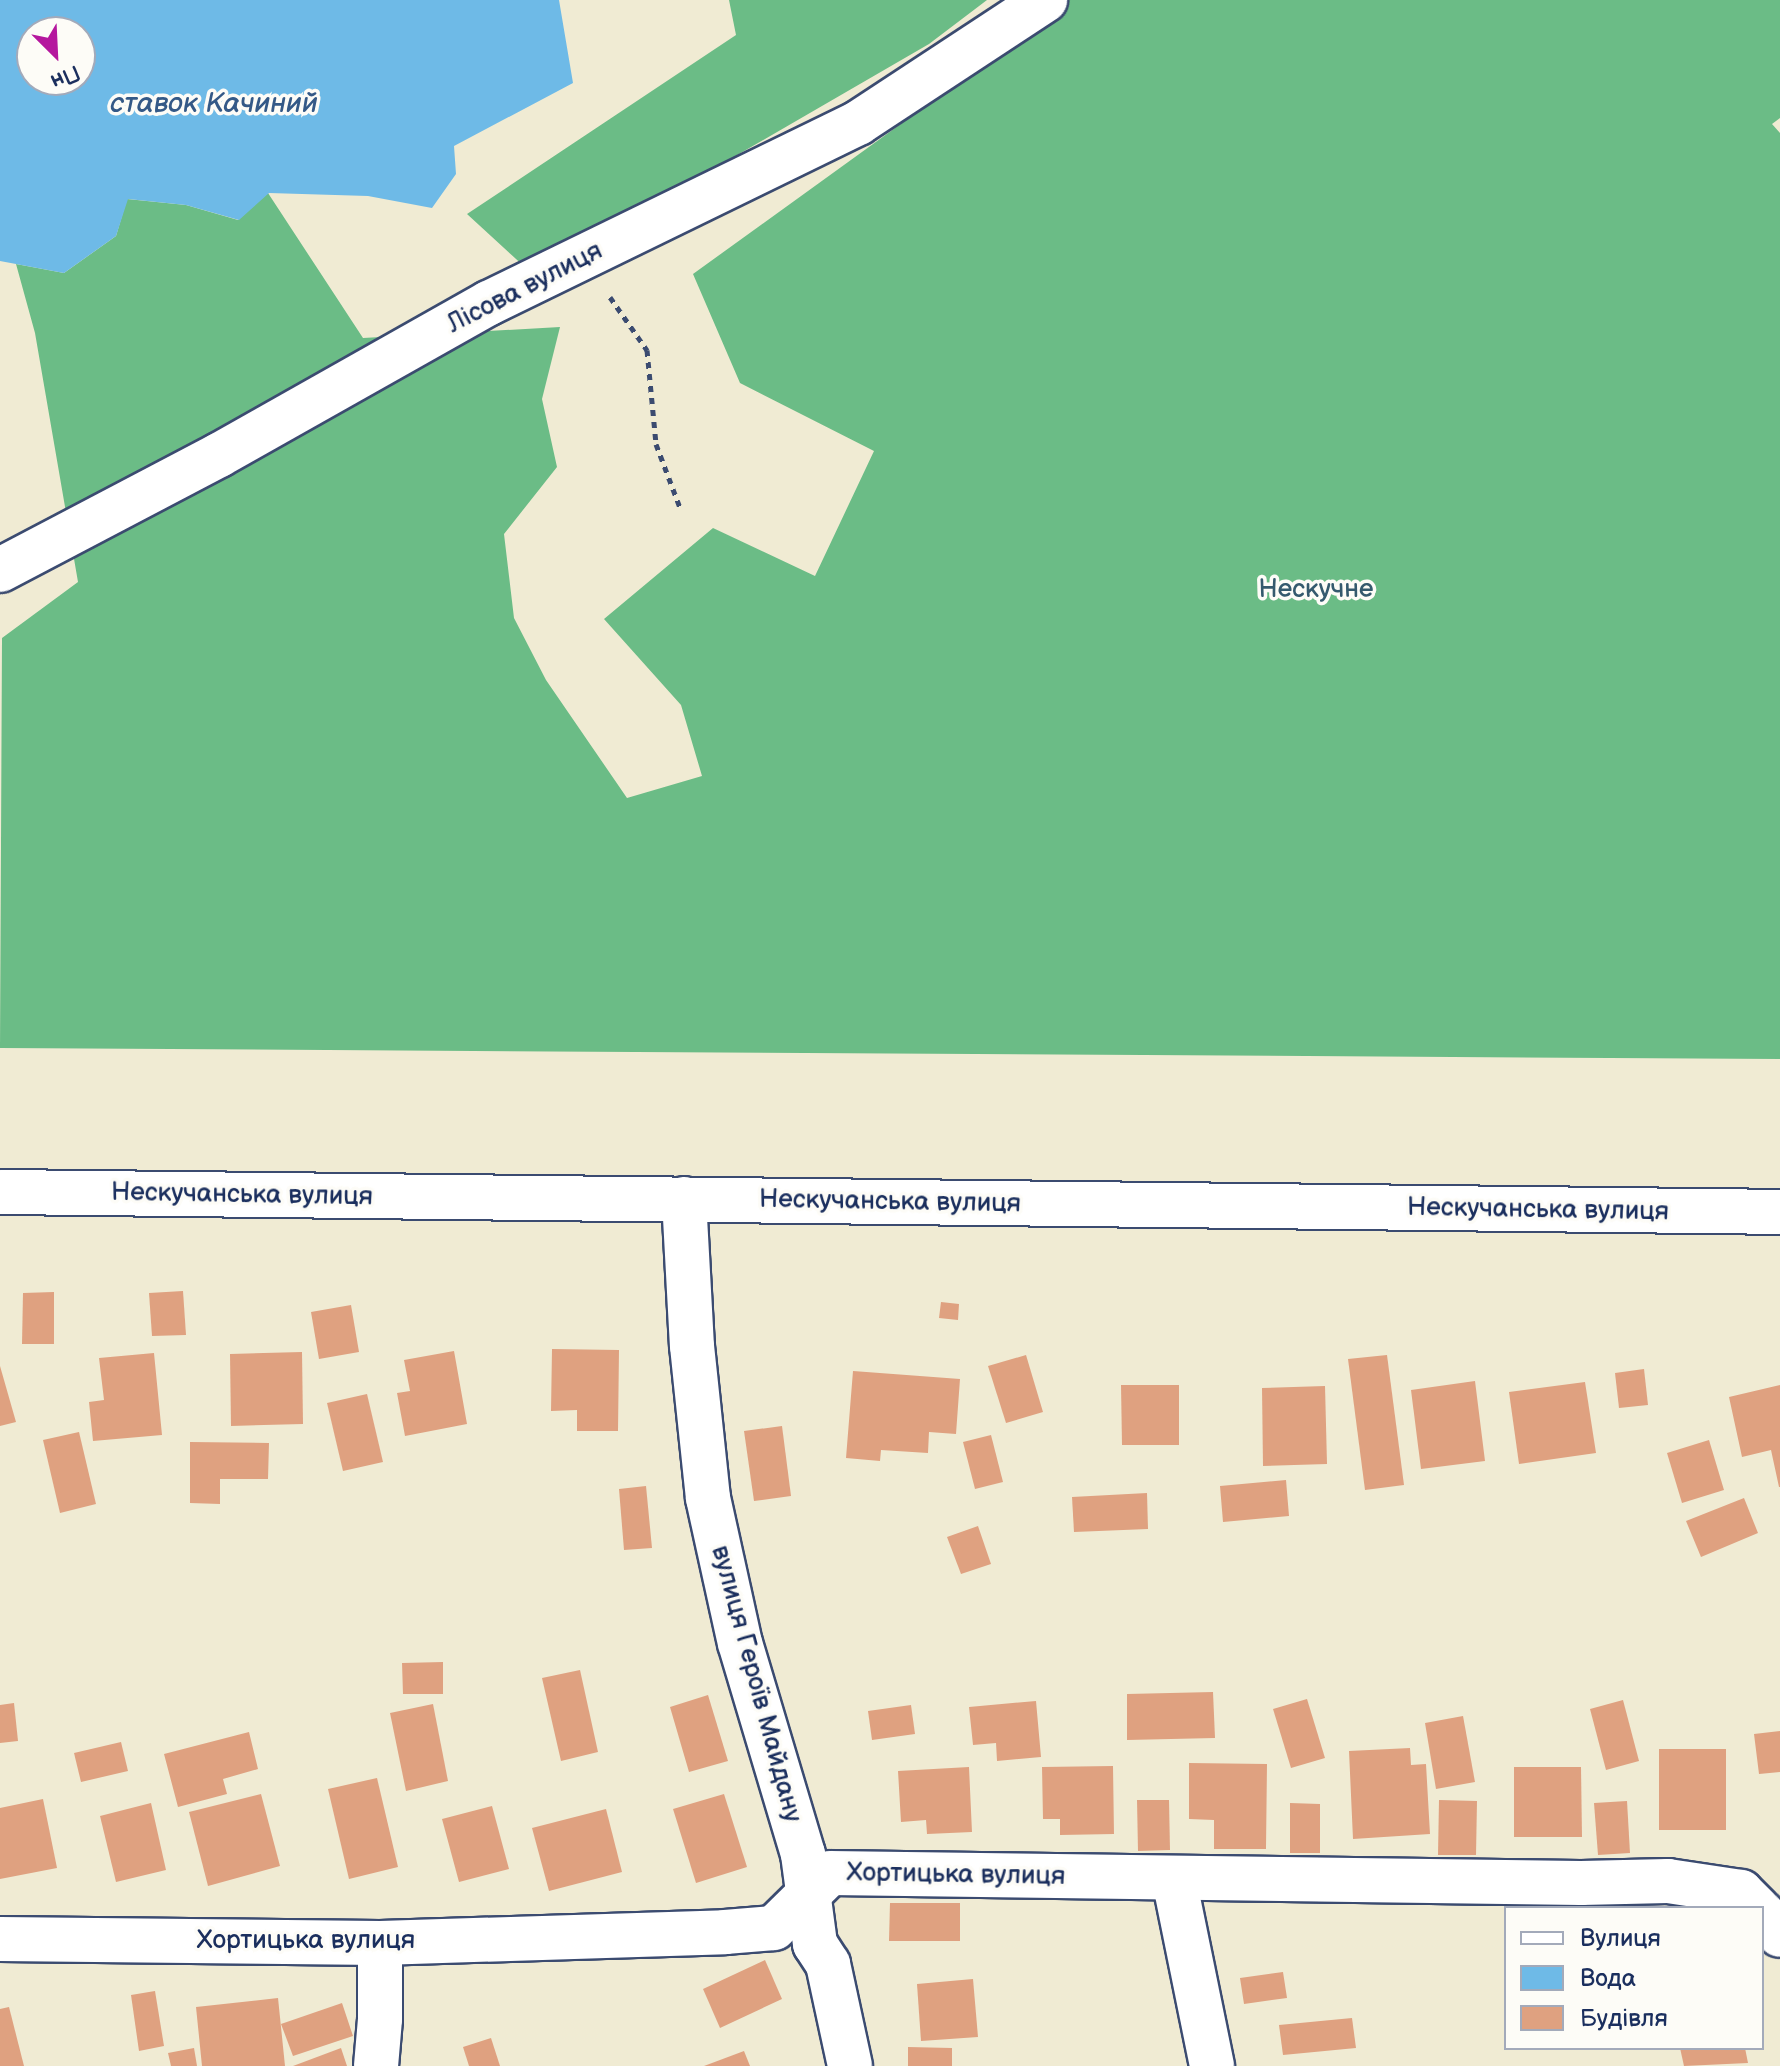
<!DOCTYPE html>
<html>
<head>
<meta charset="utf-8">
<style>
	body { margin:0 }
	#map { position:relative; width:1780px; height:2066px; overflow:hidden; background:#f0ebd3; font-family:"Balsamiq Sans",sans-serif }
	div>[style] { position:absolute }
	[style*='--x'] { left:calc(var(--x)*1px); top:calc(var(--y)*1px); width:calc(var(--w)*1px); rotate:calc(var(--a)*1deg) }
	.forest>* { inset:0; background:#6bbc86 }
	.water>* { inset:0; background:#6ebae7 }
	.building>* { inset:0; background:#dfa180 }
	.path>* { height:5px; margin-top:-2.5px; transform-origin:0; background:repeating-linear-gradient(90deg,#3b4b70 0 6px,transparent 0 12px) }
	.roads { filter:drop-shadow(2px 0 #3b4b70) drop-shadow(-2px 0 #3b4b70) drop-shadow(0 2px #3b4b70) drop-shadow(0 -2px #3b4b70) }
	.minor>* { height:44px; margin:-22px; padding:0 22px; transform-origin:22px; border-radius:22px; background:#fff }
	span { translate:-50% -50%; white-space:nowrap; text-align:center; line-height:1.15; -webkit-text-stroke:7px #fdfcf7; paint-order:stroke }
	.street-label { font-size:26px; color:#1b2f5e }
	.park-label { font-size:26px; color:#355a6e }
	.water-label { font-size:28px; color:#345987; font-style:italic }
	.legend { position:absolute; left:1504px; top:1906px; width:260px; height:144px; box-sizing:border-box; background:#fdfcf7; border:2px solid #a3aaba; margin:0; padding:10px 14px; list-style:none; font-size:24px; color:#1b2f5e }
	.legend li { display:flex; align-items:center; gap:16px; height:40px }
	.legend b { width:40px; border:2px solid #a3aaba }
	.north { position:absolute; left:16px; top:16px; width:80px; height:80px; box-sizing:border-box; background:#fdfcf7; border:2px solid #a3aaba; border-radius:50%; rotate:156deg; font-size:22px; font-weight:700; line-height:32px; text-align:center; color:#1b2f5e }
	.north::after { content:''; display:block; margin:auto; width:28px; height:36px; background:#b5179e; clip-path:polygon(50% 0,100% 100%,50% 72%,0 100%) }
</style>
</head>
<body>
<div id="map">
	<div class="forest">
		<div style="clip-path:polygon(729px 0,987px 0,929px 44px,694px 180px,528px 270px,467px 214px,736px 35px)"></div>
		<div style="clip-path:polygon(1061px 0,1780px 0,1780px 118px,1772px 124px,1780px 133px,1780px 1059px,0 1048px,2px 638px,78px 582px,35px 333px,16px 264px,64px 273px,116px 236px,127px 199px,186px 205px,238px 220px,268px 193px,363px 338px,560px 327px,542px 399px,557px 467px,504px 534px,514px 618px,546px 680px,627px 798px,702px 776px,681px 705px,604px 619px,713px 528px,815px 576px,874px 451px,740px 383px,693px 274px,927px 105px)"></div>
	</div>
	<div class="water">
		<div style="clip-path:polygon(evenodd,0 0,559px 0,573px 83px,454px 146px,456px 174px,432px 208px,368px 196px,269px 193px,239px 220px,186px 205px,128px 199px,116px 236px,64px 273px,0 261px,0 0,32px 32px,80px 32px,80px 80px,32px 80px,32px 32px)"></div>
	</div>
	<div class="building">
		<div style="clip-path:polygon(183px 1291px,186px 1335px,152px 1336px,149px 1293px)"></div>
		<div style="clip-path:polygon(54px 1292px,54px 1344px,22px 1344px,23px 1293px)"></div>
		<div style="clip-path:polygon(941px 1302px,959px 1304px,958px 1320px,939px 1318px)"></div>
		<div style="clip-path:polygon(351px 1305px,359px 1352px,319px 1359px,311px 1312px)"></div>
		<div style="clip-path:polygon(552px 1349px,619px 1350px,618px 1431px,577px 1431px,577px 1410px,551px 1411px)"></div>
		<div style="clip-path:polygon(454px 1351px,467px 1424px,405px 1436px,397px 1393px,410px 1391px,404px 1360px)"></div>
		<div style="clip-path:polygon(302px 1352px,303px 1424px,231px 1426px,230px 1354px)"></div>
		<div style="clip-path:polygon(154px 1353px,162px 1435px,93px 1441px,89px 1402px,104px 1400px,99px 1358px)"></div>
		<div style="clip-path:polygon(1026px 1355px,1043px 1412px,1006px 1423px,988px 1366px)"></div>
		<div style="clip-path:polygon(1387px 1355px,1404px 1485px,1365px 1490px,1348px 1359px)"></div>
		<div style="clip-path:polygon(0 1366px,16px 1422px,0 1426px)"></div>
		<div style="clip-path:polygon(1644px 1369px,1648px 1405px,1619px 1408px,1615px 1373px)"></div>
		<div style="clip-path:polygon(853px 1371px,960px 1379px,956px 1434px,929px 1432px,928px 1453px,881px 1450px,880px 1461px,846px 1458px)"></div>
		<div style="clip-path:polygon(1475px 1381px,1485px 1461px,1421px 1469px,1411px 1390px)"></div>
		<div style="clip-path:polygon(1585px 1382px,1596px 1453px,1519px 1464px,1509px 1392px)"></div>
		<div style="clip-path:polygon(1121px 1385px,1179px 1385px,1179px 1445px,1122px 1445px)"></div>
		<div style="clip-path:polygon(1780px 1385px,1780px 1487px,1779px 1487px,1771px 1450px,1742px 1457px,1729px 1397px)"></div>
		<div style="clip-path:polygon(1325px 1386px,1327px 1464px,1263px 1466px,1262px 1388px)"></div>
		<div style="clip-path:polygon(367px 1394px,383px 1462px,343px 1471px,327px 1403px)"></div>
		<div style="clip-path:polygon(782px 1426px,791px 1496px,754px 1501px,744px 1431px)"></div>
		<div style="clip-path:polygon(79px 1432px,96px 1504px,60px 1513px,43px 1440px)"></div>
		<div style="clip-path:polygon(991px 1435px,1003px 1482px,975px 1489px,963px 1442px)"></div>
		<div style="clip-path:polygon(1709px 1440px,1724px 1490px,1682px 1503px,1667px 1453px)"></div>
		<div style="clip-path:polygon(190px 1442px,269px 1443px,268px 1479px,220px 1479px,220px 1504px,190px 1503px)"></div>
		<div style="clip-path:polygon(1286px 1480px,1289px 1516px,1223px 1522px,1220px 1486px)"></div>
		<div style="clip-path:polygon(646px 1486px,652px 1548px,624px 1550px,619px 1489px)"></div>
		<div style="clip-path:polygon(1147px 1493px,1148px 1529px,1074px 1532px,1072px 1497px)"></div>
		<div style="clip-path:polygon(1744px 1498px,1758px 1533px,1701px 1557px,1686px 1521px)"></div>
		<div style="clip-path:polygon(978px 1526px,991px 1564px,961px 1574px,947px 1537px)"></div>
		<div style="clip-path:polygon(443px 1662px,443px 1694px,403px 1694px,402px 1663px)"></div>
		<div style="clip-path:polygon(580px 1670px,598px 1752px,561px 1761px,542px 1678px)"></div>
		<div style="clip-path:polygon(1213px 1692px,1215px 1738px,1127px 1740px,1127px 1694px)"></div>
		<div style="clip-path:polygon(708px 1695px,728px 1761px,689px 1772px,670px 1707px)"></div>
		<div style="clip-path:polygon(1307px 1699px,1325px 1758px,1291px 1768px,1273px 1709px)"></div>
		<div style="clip-path:polygon(1623px 1700px,1639px 1761px,1606px 1770px,1590px 1709px)"></div>
		<div style="clip-path:polygon(1036px 1701px,1041px 1757px,997px 1761px,996px 1743px,973px 1745px,969px 1707px)"></div>
		<div style="clip-path:polygon(14px 1703px,18px 1741px,0 1743px,0 1705px)"></div>
		<div style="clip-path:polygon(433px 1704px,448px 1781px,406px 1791px,390px 1713px)"></div>
		<div style="clip-path:polygon(911px 1705px,915px 1734px,872px 1740px,868px 1711px)"></div>
		<div style="clip-path:polygon(1463px 1716px,1475px 1782px,1436px 1789px,1425px 1723px)"></div>
		<div style="clip-path:polygon(1780px 1731px,1780px 1772px,1759px 1774px,1754px 1734px)"></div>
		<div style="clip-path:polygon(249px 1732px,258px 1769px,223px 1779px,227px 1794px,178px 1807px,164px 1754px)"></div>
		<div style="clip-path:polygon(121px 1742px,128px 1771px,81px 1782px,74px 1753px)"></div>
		<div style="clip-path:polygon(1410px 1748px,1411px 1765px,1426px 1764px,1430px 1834px,1353px 1839px,1349px 1751px)"></div>
		<div style="clip-path:polygon(1659px 1749px,1726px 1749px,1726px 1830px,1659px 1830px)"></div>
		<div style="clip-path:polygon(1189px 1763px,1267px 1764px,1266px 1849px,1214px 1849px,1214px 1820px,1189px 1819px)"></div>
		<div style="clip-path:polygon(1113px 1766px,1114px 1834px,1060px 1835px,1060px 1819px,1043px 1819px,1042px 1767px)"></div>
		<div style="clip-path:polygon(969px 1767px,972px 1832px,927px 1834px,926px 1820px,901px 1822px,898px 1771px)"></div>
		<div style="clip-path:polygon(1514px 1767px,1581px 1767px,1582px 1837px,1514px 1837px)"></div>
		<div style="clip-path:polygon(377px 1778px,398px 1867px,349px 1879px,328px 1789px)"></div>
		<div style="clip-path:polygon(261px 1794px,280px 1866px,208px 1886px,189px 1812px)"></div>
		<div style="clip-path:polygon(724px 1794px,747px 1867px,696px 1883px,673px 1809px)"></div>
		<div style="clip-path:polygon(43px 1799px,57px 1868px,0 1879px,0 1808px)"></div>
		<div style="clip-path:polygon(1137px 1800px,1169px 1800px,1170px 1850px,1138px 1851px)"></div>
		<div style="clip-path:polygon(1439px 1800px,1477px 1801px,1476px 1855px,1438px 1855px)"></div>
		<div style="clip-path:polygon(1627px 1801px,1630px 1853px,1598px 1855px,1594px 1803px)"></div>
		<div style="clip-path:polygon(151px 1803px,166px 1870px,116px 1882px,100px 1816px)"></div>
		<div style="clip-path:polygon(1290px 1803px,1320px 1804px,1320px 1853px,1290px 1853px)"></div>
		<div style="clip-path:polygon(492px 1806px,509px 1869px,459px 1882px,442px 1819px)"></div>
		<div style="clip-path:polygon(606px 1809px,622px 1872px,549px 1891px,532px 1828px)"></div>
		<div style="clip-path:polygon(890px 1903px,960px 1903px,960px 1941px,889px 1941px)"></div>
		<div style="clip-path:polygon(765px 1960px,782px 1999px,720px 2028px,703px 1989px)"></div>
		<div style="clip-path:polygon(1283px 1972px,1287px 1998px,1244px 2004px,1240px 1978px)"></div>
		<div style="clip-path:polygon(973px 1979px,978px 2037px,921px 2041px,917px 1984px)"></div>
		<div style="clip-path:polygon(155px 1991px,164px 2046px,139px 2051px,131px 1995px)"></div>
		<div style="clip-path:polygon(278px 1998px,285px 2066px,202px 2066px,196px 2007px)"></div>
		<div style="clip-path:polygon(342px 2003px,353px 2036px,293px 2056px,281px 2024px)"></div>
		<div style="clip-path:polygon(9px 2007px,24px 2066px,0 2066px,0 2009px)"></div>
		<div style="clip-path:polygon(1352px 2018px,1356px 2048px,1283px 2055px,1279px 2025px)"></div>
		<div style="clip-path:polygon(491px 2038px,500px 2066px,469px 2066px,463px 2047px)"></div>
		<div style="clip-path:polygon(908px 2047px,952px 2048px,952px 2066px,908px 2066px)"></div>
		<div style="clip-path:polygon(194px 2048px,197px 2066px,171px 2066px,168px 2053px)"></div>
		<div style="clip-path:polygon(341px 2048px,347px 2066px,293px 2066px)"></div>
		<div style="clip-path:polygon(1680px 2048px,1745px 2048px,1748px 2063px,1684px 2066px)"></div>
		<div style="clip-path:polygon(744px 2051px,750px 2066px,704px 2066px)"></div>
	</div>
	<div class="path">
		<div style="--x:610;--y:297;--w:65;--a:55.1"></div>
		<div style="--x:647;--y:350;--w:94;--a:84.5"></div>
		<div style="--x:656;--y:444;--w:71;--a:69.3"></div>
	</div>
	<div class="roads">
		<div class="minor">
			<div style="--x:0;--y:570;--w:247;--a:-27.7"></div>
			<div style="--x:219;--y:455;--w:310;--a:-29.4"></div>
			<div style="--x:489;--y:303;--w:411;--a:-26"></div>
			<div style="--x:858;--y:123;--w:224;--a:-33.3"></div>
			<div style="--x:0;--y:1192;--w:1780;--a:0.64"></div>
			<div style="--x:684;--y:1199;--w:147;--a:86.9"></div>
			<div style="--x:692;--y:1346;--w:153;--a:84"></div>
			<div style="--x:708;--y:1498;--w:148;--a:77.6"></div>
			<div style="--x:740;--y:1643;--w:220;--a:73.4"></div>
			<div style="--x:803;--y:1854;--w:91;--a:82.4"></div>
			<div style="--x:815;--y:1944;--w:24;--a:57"></div>
			<div style="--x:828;--y:1964;--w:104;--a:77.8"></div>
			<div style="--x:1174;--y:1879;--w:191;--a:78.5"></div>
			<div style="--x:1762;--y:1913;--w:28;--a:51"></div>
			<div style="--x:0;--y:1939;--w:380;--a:0.6"></div>
			<div style="--x:380;--y:1943;--w:345;--a:-1.8"></div>
			<div style="--x:725;--y:1932;--w:49;--a:-4.7"></div>
			<div style="--x:774;--y:1928;--w:78;--a:-44.5"></div>
			<div style="--x:830;--y:1873;--w:751;--a:0.76"></div>
			<div style="--x:1581;--y:1883;--w:87;--a:-1.3"></div>
			<div style="--x:1668;--y:1881;--w:74;--a:8.6"></div>
			<div style="--x:1741;--y:1892;--w:23;--a:45"></div>
			<div style="--x:376;--y:2066;--w:47;--a:-85.1"></div>
			<div style="--x:380;--y:2019;--w:76;--a:-90"></div>
		</div>
	</div>
	<div class="street-label">
		<span style="left:525px;top:288px;rotate:-27deg">Лісова вулиця</span>
		<span style="left:242px;top:1195px;rotate:1deg">Нескучанська вулиця</span>
		<span style="left:890px;top:1202px;rotate:1deg">Нескучанська вулиця</span>
		<span style="left:1538px;top:1210px;rotate:1deg">Нескучанська вулиця</span>
		<span style="left:756px;top:1684px;rotate:75deg">вулиця Героїв Майдану</span>
		<span style="left:956px;top:1875px;rotate:1deg">Хортицька вулиця</span>
		<span style="left:306px;top:1941px">Хортицька вулиця</span>
	</div>
	<div class="park-label">
		<span style="left:1316px;top:590px">Нескучне</span>
	</div>
	<div class="water-label">
		<span style="left:214px;top:104px">ставок Качиний</span>
	</div>
	<ul class="legend">
	<li><b style="height:10px;background:#fff"></b>Вулиця</li>
	<li><b style="height:22px;background:#6ebae7"></b>Вода</li>
	<li><b style="height:22px;background:#dfa180"></b>Будівля</li>
	</ul>
	<div class="north">Пн</div>
</div>
</body>
</html>
